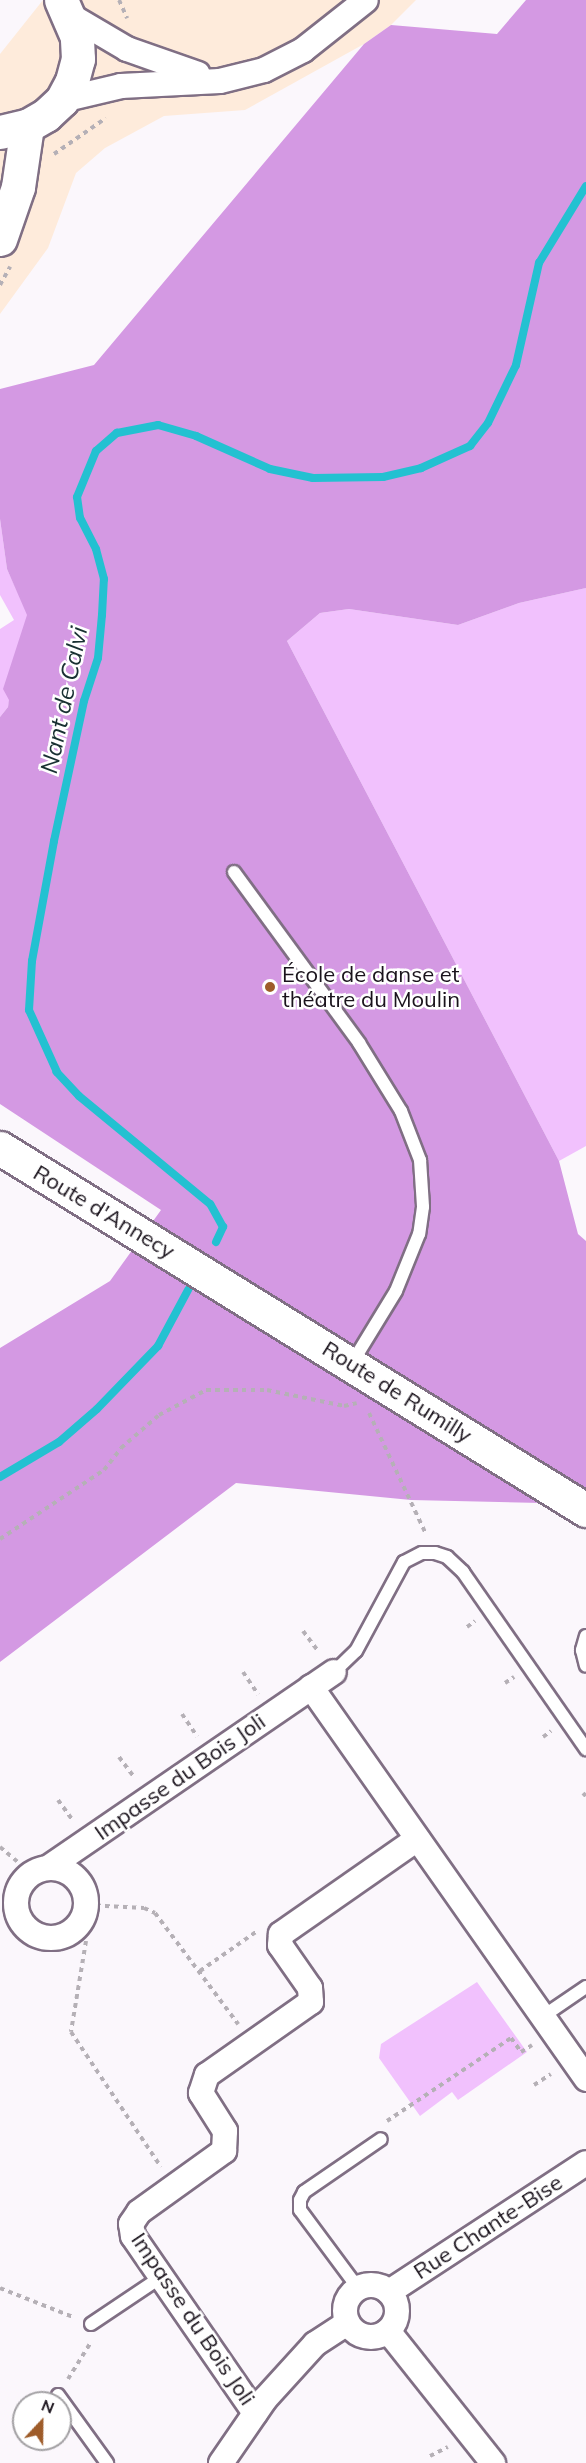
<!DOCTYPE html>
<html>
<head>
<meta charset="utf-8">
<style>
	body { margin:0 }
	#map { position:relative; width:586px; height:2463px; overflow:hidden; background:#fbf7fc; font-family:Mulish,sans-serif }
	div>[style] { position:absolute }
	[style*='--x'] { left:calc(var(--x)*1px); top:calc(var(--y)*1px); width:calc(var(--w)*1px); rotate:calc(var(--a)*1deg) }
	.commercial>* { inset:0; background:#feebdb }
	.green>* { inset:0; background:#f1c1fd }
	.forest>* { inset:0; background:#d499e3 }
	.stream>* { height:8px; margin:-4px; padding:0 4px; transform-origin:4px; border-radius:4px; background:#23c1d1 }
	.path>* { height:4px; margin-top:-2px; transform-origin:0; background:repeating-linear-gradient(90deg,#b5b0b6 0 4.5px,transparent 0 9px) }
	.roads { filter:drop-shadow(2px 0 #806f84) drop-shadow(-2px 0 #806f84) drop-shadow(0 2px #806f84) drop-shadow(0 -2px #806f84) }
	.service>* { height:12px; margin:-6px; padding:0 6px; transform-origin:6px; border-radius:6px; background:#fff }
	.minor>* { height:24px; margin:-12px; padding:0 12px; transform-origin:12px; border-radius:12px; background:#fff }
	.minor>.ring { margin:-12px; padding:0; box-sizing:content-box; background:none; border:24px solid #fff; border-radius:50% }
	.secondary>* { height:33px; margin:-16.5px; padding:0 16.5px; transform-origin:16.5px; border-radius:16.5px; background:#fff }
	.dots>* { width:16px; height:16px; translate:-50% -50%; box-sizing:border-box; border:3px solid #fff; border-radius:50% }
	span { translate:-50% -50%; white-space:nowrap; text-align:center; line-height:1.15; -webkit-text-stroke:5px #fff; paint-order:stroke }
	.poi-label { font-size:22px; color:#1a131c }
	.left { translate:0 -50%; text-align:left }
	.street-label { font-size:22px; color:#1a131c }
	.water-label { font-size:24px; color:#183032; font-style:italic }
	.north { position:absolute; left:12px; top:2391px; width:60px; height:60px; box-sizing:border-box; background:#fff; border:2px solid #a3a1a4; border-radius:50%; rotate:22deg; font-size:16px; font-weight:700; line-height:24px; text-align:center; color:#1a131c }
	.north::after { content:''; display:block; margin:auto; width:21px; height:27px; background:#9e5c2a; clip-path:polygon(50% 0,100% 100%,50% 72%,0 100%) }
</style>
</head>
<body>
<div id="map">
	<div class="commercial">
		<div style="clip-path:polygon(43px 0,416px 0,391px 25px,364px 44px,245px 110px,164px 116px,105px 148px,76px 173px,48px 248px,0 314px,0 54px)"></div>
	</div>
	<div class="green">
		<div style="clip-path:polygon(0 519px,7px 569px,28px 615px,8px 707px,0 717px,0 629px,14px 620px,0 595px)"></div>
		<div style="clip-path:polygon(586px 588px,586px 1146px,559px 1161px,287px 641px,320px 613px,349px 609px,458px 625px,519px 603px)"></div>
		<div style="clip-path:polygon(477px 1982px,527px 2052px,458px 2100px,452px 2092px,420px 2116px,379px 2058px,381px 2044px)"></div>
	</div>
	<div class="forest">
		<div style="clip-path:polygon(526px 0,586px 0,586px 588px,519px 603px,458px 625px,349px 609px,320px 613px,287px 641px,559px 1161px,578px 1234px,586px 1241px,586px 1504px,411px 1500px,236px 1483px,0 1662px,0 1348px,110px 1281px,161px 1210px,0 1104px,0 717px,8px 707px,9px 700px,3px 689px,27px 615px,7px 569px,0 519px,0 389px,94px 365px,364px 44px,391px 25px,497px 34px)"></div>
	</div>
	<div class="stream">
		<div style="--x:216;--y:1242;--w:17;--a:-65"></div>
		<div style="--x:223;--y:1227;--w:26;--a:-119"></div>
		<div style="--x:210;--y:1204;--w:170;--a:-140.5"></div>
		<div style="--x:79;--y:1096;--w:33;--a:-133"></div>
		<div style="--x:57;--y:1072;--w:68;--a:-114.3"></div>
		<div style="--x:29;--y:1010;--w:49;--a:-86.5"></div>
		<div style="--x:32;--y:961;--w:122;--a:-79.6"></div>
		<div style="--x:54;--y:841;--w:143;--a:-77.9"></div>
		<div style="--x:84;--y:701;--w:45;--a:-72"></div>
		<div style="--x:98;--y:658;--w:43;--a:-84.7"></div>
		<div style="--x:102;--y:615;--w:36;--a:-87"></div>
		<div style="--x:104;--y:579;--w:31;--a:-105"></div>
		<div style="--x:96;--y:549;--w:35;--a:-117"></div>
		<div style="--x:80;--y:518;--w:21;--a:-98"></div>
		<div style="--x:77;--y:497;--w:50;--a:-67.6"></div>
		<div style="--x:96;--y:451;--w:28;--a:-41"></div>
		<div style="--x:117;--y:433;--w:42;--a:-11"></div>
		<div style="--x:158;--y:425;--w:40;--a:16"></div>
		<div style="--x:196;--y:436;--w:81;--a:24"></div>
		<div style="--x:270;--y:469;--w:44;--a:11.8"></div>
		<div style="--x:313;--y:478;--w:70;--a:-0.8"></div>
		<div style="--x:383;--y:477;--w:39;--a:-13"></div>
		<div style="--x:421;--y:468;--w:54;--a:-24.2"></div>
		<div style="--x:470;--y:446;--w:29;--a:-52"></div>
		<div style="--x:488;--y:423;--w:64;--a:-64.2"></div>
		<div style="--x:516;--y:365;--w:105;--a:-77.3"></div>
		<div style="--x:539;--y:263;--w:90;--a:-58.6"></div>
		<div style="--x:0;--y:1477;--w:69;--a:-30.7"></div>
		<div style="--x:59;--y:1442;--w:50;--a:-41"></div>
		<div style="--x:97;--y:1409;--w:88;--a:-45.9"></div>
		<div style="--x:158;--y:1346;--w:64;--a:-61.8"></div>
	</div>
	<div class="path">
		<div style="--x:119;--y:0;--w:20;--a:66"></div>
		<div style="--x:54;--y:154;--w:63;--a:-34.7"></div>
		<div style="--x:0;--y:285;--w:21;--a:-61"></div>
		<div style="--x:369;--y:1413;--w:134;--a:64.8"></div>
		<div style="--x:0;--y:1539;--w:125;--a:-33.6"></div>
		<div style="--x:104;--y:1470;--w:28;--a:-52"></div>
		<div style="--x:121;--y:1448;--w:50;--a:-41"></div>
		<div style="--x:159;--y:1415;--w:53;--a:-28"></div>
		<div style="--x:206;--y:1390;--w:61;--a:0"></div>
		<div style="--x:267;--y:1390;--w:79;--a:11.7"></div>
		<div style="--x:344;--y:1406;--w:13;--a:-13"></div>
		<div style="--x:467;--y:1627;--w:10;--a:-37"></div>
		<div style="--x:303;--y:1631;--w:26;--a:53"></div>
		<div style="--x:243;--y:1672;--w:27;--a:56"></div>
		<div style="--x:505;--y:1683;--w:11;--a:-34"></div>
		<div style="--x:182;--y:1714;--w:27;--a:56"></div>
		<div style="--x:543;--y:1737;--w:10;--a:-37"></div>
		<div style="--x:119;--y:1757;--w:26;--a:53"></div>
		<div style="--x:583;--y:1796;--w:4;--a:-45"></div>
		<div style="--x:58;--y:1800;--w:26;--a:54"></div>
		<div style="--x:0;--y:1847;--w:31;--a:40"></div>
		<div style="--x:87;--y:1905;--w:57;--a:3"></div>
		<div style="--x:144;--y:1908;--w:12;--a:24"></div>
		<div style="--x:155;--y:1913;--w:139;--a:53.2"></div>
		<div style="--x:77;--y:1927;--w:17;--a:57"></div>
		<div style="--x:86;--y:1941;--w:92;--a:99.4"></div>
		<div style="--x:71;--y:2032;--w:162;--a:56.3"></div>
		<div style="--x:200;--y:1971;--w:68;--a:-34.9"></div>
		<div style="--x:534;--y:2085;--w:20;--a:-33"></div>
		<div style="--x:387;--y:2121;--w:149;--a:-33.8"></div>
		<div style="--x:511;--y:2038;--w:17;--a:54"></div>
		<div style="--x:521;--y:2052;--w:13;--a:-32"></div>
		<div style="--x:0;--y:2288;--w:79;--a:21.7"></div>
		<div style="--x:68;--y:2379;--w:44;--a:-58.1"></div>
		<div style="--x:430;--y:2456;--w:20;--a:-27"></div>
	</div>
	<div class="roads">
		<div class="service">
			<div style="--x:234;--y:872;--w:212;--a:53.8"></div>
			<div style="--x:359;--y:1043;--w:80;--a:58.3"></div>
			<div style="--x:401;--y:1111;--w:53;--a:68.8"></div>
			<div style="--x:420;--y:1160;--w:47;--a:86.3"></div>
			<div style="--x:423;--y:1207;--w:27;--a:98"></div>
			<div style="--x:419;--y:1234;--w:61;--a:112"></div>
			<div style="--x:396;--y:1291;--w:84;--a:121.4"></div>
			<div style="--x:586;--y:1636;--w:15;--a:106"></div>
			<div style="--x:582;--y:1650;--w:16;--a:76"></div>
			<div style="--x:334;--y:1672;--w:30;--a:-44"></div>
			<div style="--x:356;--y:1651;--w:101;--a:-61.7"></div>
			<div style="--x:404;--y:1562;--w:20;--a:-27"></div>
			<div style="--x:422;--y:1553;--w:13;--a:0"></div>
			<div style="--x:435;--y:1553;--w:13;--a:18"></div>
			<div style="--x:447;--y:1557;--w:22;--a:43"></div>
			<div style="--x:463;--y:1572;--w:216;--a:55.2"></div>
			<div style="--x:542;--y:2017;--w:53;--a:-34.3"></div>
			<div style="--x:358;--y:2288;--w:97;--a:-126.6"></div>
			<div style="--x:300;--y:2210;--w:10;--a:-90"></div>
			<div style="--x:300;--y:2200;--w:9;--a:-63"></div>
			<div style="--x:304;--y:2192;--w:93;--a:-34.5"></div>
			<div style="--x:91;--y:2324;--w:84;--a:-33.9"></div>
			<div style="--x:58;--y:2395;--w:84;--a:54.2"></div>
		</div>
		<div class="minor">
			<div style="--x:71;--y:16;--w:65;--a:30.5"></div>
			<div style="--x:127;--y:49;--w:75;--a:19.4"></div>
			<div style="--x:62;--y:100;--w:61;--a:-13.3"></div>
			<div style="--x:121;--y:86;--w:99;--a:-2.9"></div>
			<div style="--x:220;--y:81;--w:45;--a:-14"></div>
			<div style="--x:264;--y:70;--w:44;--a:-27.1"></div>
			<div style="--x:303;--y:50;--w:80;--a:-38.4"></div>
			<div style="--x:311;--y:1687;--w:479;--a:54.9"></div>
			<div style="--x:49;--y:1867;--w:345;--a:-34.4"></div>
			<div class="ring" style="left:16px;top:1868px;width:46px;height:46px"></div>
			<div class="ring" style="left:345px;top:2285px;width:28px;height:28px"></div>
			<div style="--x:389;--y:2292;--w:235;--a:-33.2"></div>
			<div style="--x:388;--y:2331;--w:169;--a:51.5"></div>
			<div style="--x:255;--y:2413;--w:215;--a:-124.6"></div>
			<div style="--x:133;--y:2236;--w:12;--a:-99"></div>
			<div style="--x:131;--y:2224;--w:14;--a:-56"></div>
			<div style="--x:139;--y:2212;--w:105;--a:-35.7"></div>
			<div style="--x:224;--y:2151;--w:20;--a:-87"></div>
			<div style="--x:225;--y:2131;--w:45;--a:-122.3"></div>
			<div style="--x:201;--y:2093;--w:19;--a:-72"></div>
			<div style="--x:207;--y:2075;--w:127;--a:-35.1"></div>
			<div style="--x:311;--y:2002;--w:14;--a:-94"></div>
			<div style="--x:310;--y:1988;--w:52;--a:-124.9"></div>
			<div style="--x:280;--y:1945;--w:11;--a:-85"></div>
			<div style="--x:281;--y:1934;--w:166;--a:-34.9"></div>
			<div style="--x:221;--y:2463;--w:78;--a:-55.5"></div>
			<div style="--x:265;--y:2399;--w:74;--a:-47.7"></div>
			<div style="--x:315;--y:2344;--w:38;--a:-33"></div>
		</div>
		<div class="secondary">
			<div style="--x:0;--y:132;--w:28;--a:-13"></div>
			<div style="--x:27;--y:126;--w:22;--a:-30"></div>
			<div style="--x:46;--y:115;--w:22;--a:-43"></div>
			<div style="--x:62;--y:100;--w:21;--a:-62"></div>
			<div style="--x:72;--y:81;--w:23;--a:-75"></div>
			<div style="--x:78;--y:59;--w:22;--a:-93"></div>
			<div style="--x:77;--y:37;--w:40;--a:-113.4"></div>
			<div style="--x:0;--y:239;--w:55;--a:-70.9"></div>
			<div style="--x:18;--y:187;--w:62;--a:-81.6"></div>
			<div style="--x:0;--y:1148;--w:689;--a:31.71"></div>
		</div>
	</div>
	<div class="dots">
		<div style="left:270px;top:987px;background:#9e5c2a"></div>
	</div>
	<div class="poi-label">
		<span class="left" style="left:282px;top:987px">École de danse et<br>théatre du Moulin</span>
	</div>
	<div class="street-label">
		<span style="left:104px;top:1212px;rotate:31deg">Route d'Annecy</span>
		<span style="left:397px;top:1392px;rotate:32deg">Route de Rumilly</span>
		<span style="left:180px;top:1777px;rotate:-35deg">Impasse du Bois Joli</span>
		<span style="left:488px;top:2227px;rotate:-33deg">Rue Chante-Bise</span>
		<span style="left:193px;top:2319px;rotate:56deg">Impasse du Bois Joli</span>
	</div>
	<div class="water-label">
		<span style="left:64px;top:700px;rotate:-78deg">Nant de Calvi</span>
	</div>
	<div class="north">N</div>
</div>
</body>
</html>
